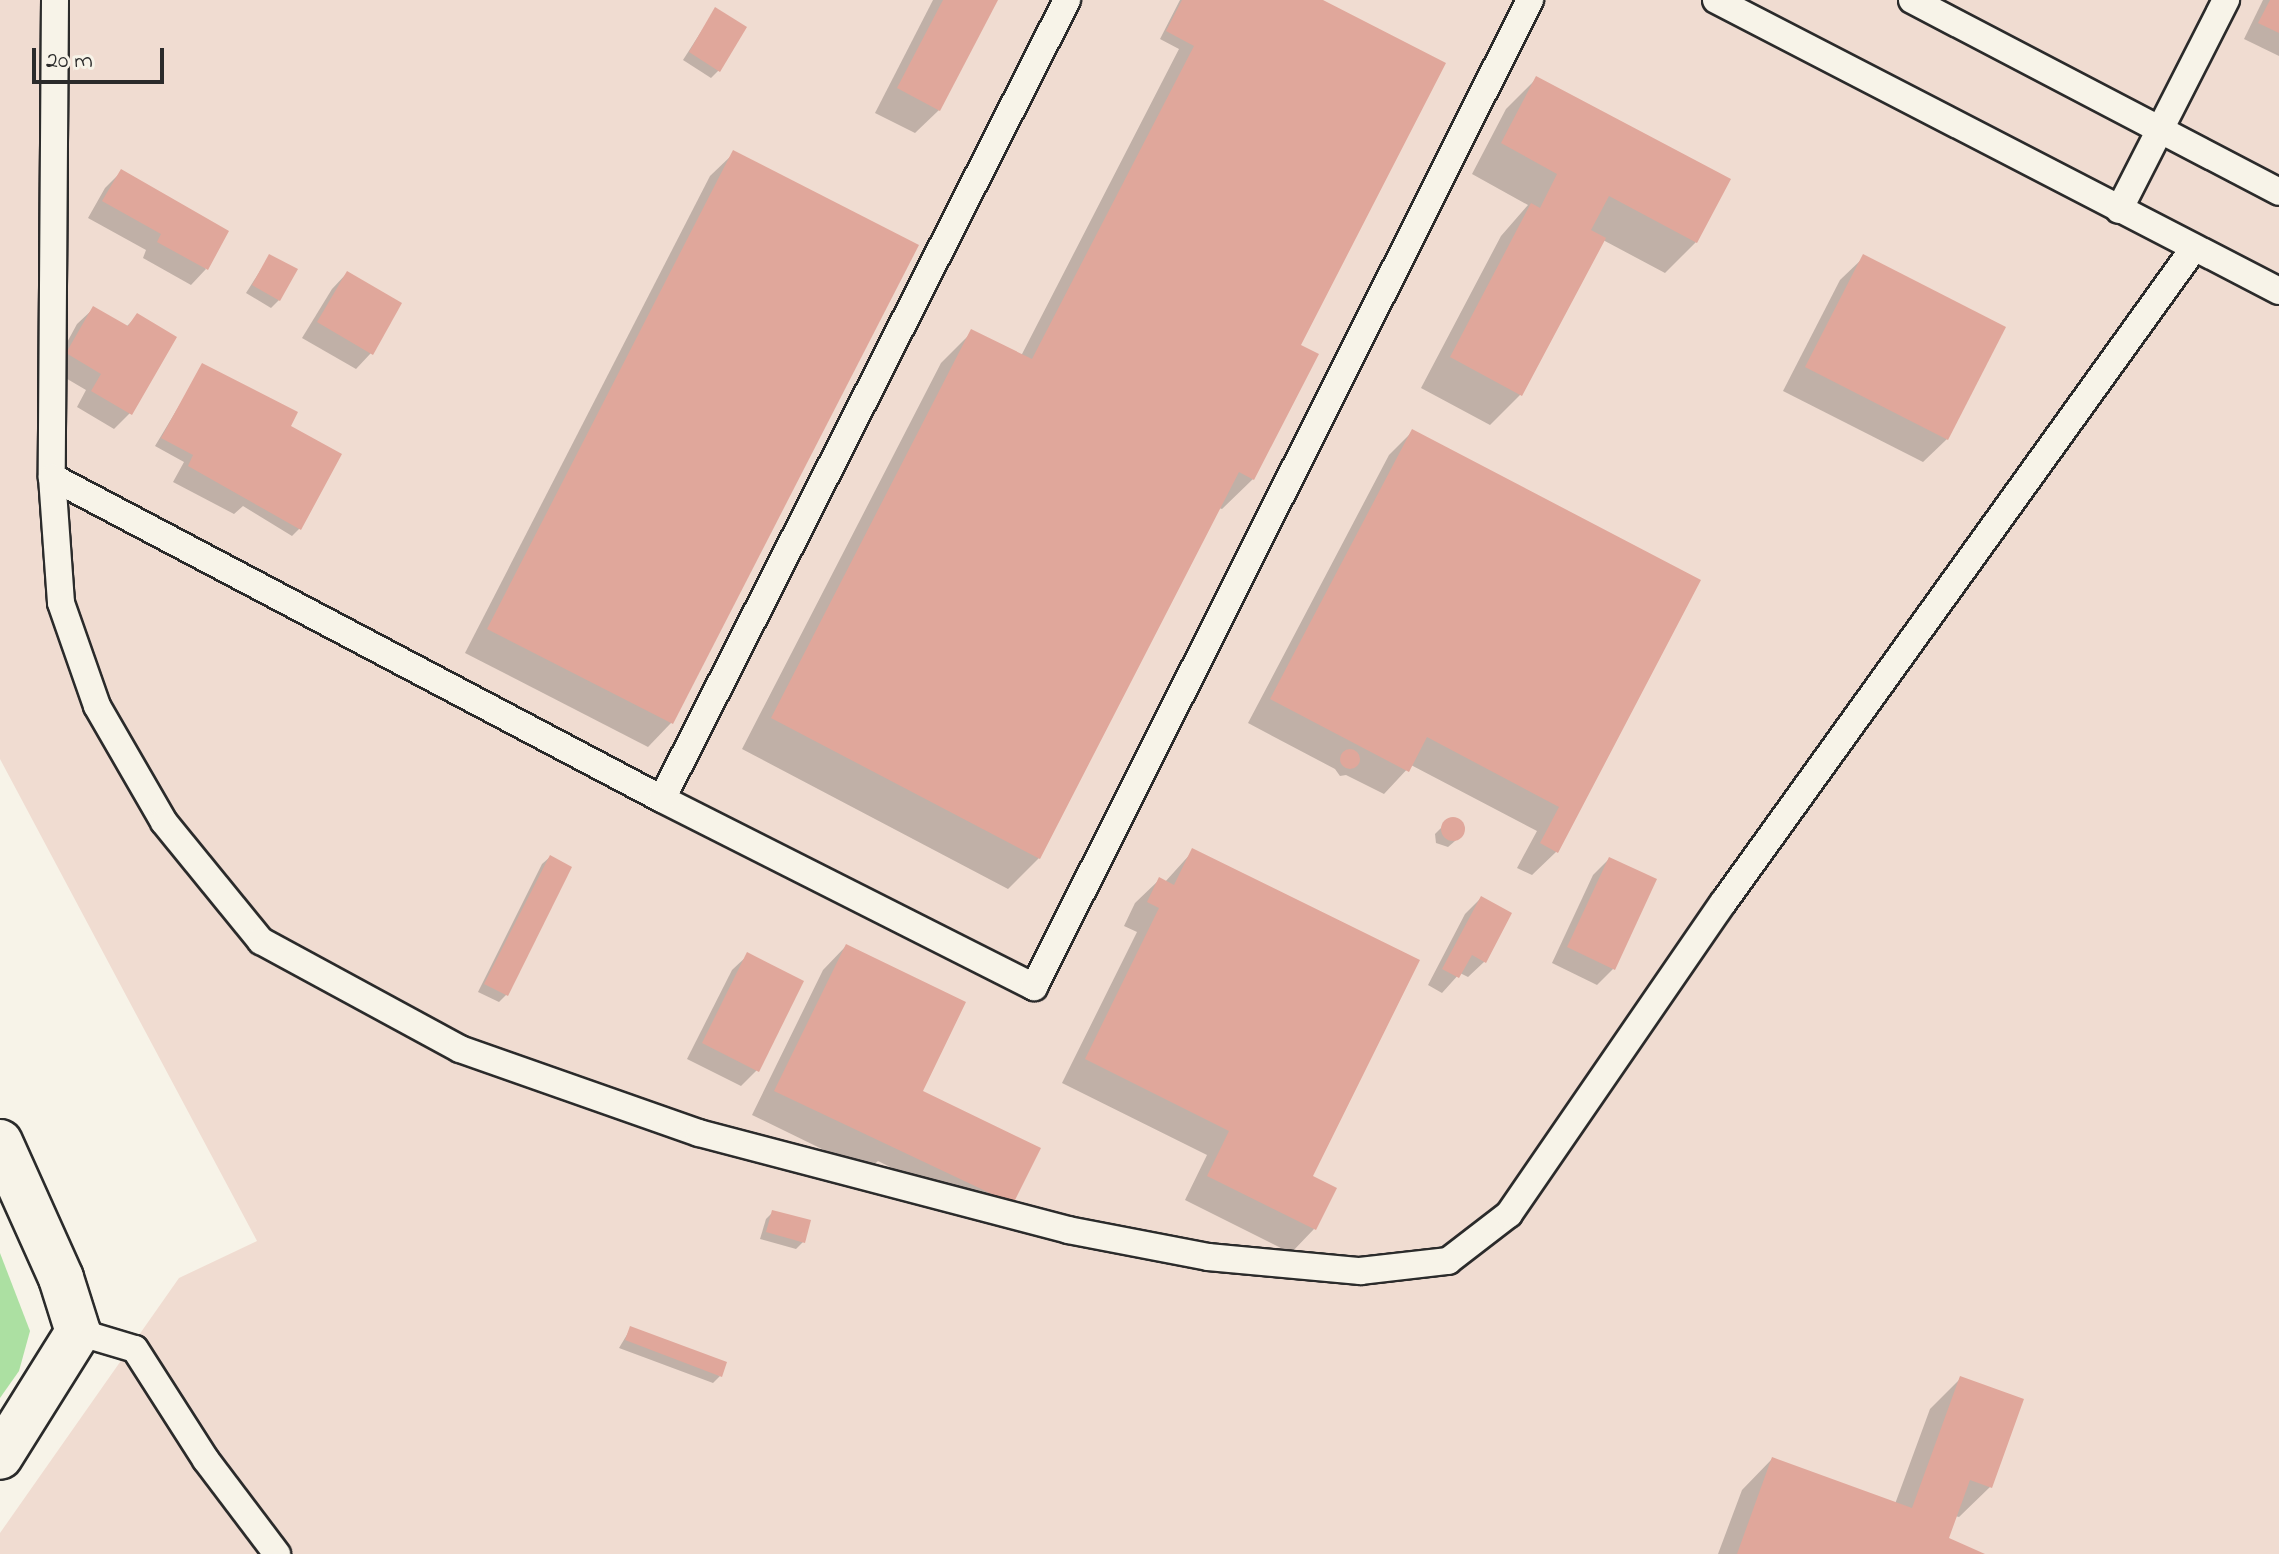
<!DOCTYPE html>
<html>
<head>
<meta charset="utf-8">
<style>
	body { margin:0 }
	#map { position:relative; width:2279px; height:1554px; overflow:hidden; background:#f7f3e8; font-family:"Indie Flower",sans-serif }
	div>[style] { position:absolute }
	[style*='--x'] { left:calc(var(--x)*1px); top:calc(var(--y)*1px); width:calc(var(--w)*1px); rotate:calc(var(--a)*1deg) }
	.built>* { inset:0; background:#f0dcd1 }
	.green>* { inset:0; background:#ace0a2 }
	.shadow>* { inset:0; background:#0003 }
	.building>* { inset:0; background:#e0a79b }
	.round { border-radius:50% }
	.roads { filter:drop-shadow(2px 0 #2b2b2b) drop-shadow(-2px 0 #2b2b2b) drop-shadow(0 2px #2b2b2b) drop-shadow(0 -2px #2b2b2b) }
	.service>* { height:26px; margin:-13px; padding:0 13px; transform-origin:13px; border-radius:13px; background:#f7f3e8 }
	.minor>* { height:44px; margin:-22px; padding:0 22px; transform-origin:22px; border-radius:22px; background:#f7f3e8 }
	span { translate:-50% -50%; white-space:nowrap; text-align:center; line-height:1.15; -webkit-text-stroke:8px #f7f3e8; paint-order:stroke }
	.scale { position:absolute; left:32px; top:48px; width:132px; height:36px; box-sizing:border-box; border:4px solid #2b2b2b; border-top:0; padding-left:10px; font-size:24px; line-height:28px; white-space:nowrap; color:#2b2b2b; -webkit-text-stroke:6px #f7f3e8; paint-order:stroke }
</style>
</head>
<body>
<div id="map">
	<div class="built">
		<div style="clip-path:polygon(0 0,2279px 0,2279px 1554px,0 1554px,0 1533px,179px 1278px,257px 1241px,0 759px)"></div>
	</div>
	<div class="green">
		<div style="clip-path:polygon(0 1253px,30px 1331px,19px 1371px,0 1398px)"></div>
	</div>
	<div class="shadow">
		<div style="clip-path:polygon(933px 0,996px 0,939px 110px,915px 133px,875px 113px)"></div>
		<div style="clip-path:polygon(1180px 0,1319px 0,1298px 346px,1253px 479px,1222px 509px,1219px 508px,1039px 858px,1008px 889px,742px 749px,941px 363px,972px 332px,1021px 356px,1179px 49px,1160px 39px)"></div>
		<div style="clip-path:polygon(2263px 0,2279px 0,2279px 56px,2244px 39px)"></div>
		<div style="clip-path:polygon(715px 10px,719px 70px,711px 78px,683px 60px)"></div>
		<div style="clip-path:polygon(1537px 78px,1696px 242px,1665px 273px,1603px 240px,1521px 394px,1490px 425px,1421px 388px,1501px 236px,1528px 205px,1472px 174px,1506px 109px)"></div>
		<div style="clip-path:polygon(734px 153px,671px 723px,648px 747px,465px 653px,710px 176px)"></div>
		<div style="clip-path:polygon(121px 172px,206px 269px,191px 285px,143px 258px,146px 250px,88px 218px,105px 188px)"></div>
		<div style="clip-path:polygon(269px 257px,279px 300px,271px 308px,246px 293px)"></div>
		<div style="clip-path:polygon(1864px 257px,1947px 439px,1923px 462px,1783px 391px,1840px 280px)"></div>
		<div style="clip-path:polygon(347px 273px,371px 353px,356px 369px,302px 338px,332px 289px)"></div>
		<div style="clip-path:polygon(93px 309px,126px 327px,137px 316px,130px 413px,114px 429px,77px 407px,86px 390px,52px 370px,77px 324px)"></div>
		<div style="clip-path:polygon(203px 366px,300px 528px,292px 536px,243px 506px,234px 514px,173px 482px,184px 462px,155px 446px)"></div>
		<div style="clip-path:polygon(1413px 431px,1698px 581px,1556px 852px,1532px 875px,1517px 868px,1537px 831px,1411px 765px,1384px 794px,1346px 775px,1340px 776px,1335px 769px,1248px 723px,1389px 455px)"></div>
		<div style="clip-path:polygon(1457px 820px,1462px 835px,1448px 847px,1436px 843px,1435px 834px,1448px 821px)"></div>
		<div style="clip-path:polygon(1193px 851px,1310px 1177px,1314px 1229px,1291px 1253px,1185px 1200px,1207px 1155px,1062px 1083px,1137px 932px,1124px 926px,1135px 903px,1159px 880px,1165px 882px)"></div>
		<div style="clip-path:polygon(550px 857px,506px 995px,499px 1002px,478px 992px,542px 864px)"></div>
		<div style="clip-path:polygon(1609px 859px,1613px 969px,1597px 985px,1552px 963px,1593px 875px)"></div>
		<div style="clip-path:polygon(1481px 898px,1484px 962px,1468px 977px,1460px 973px,1442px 993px,1428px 985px,1465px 914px)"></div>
		<div style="clip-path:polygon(846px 946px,914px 1102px,1038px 1149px,995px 1219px,878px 1161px,867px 1171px,752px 1115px,823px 970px)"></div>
		<div style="clip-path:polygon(748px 955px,757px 1070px,741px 1086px,687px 1059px,732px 970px)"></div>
		<div style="clip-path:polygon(773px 1212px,803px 1242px,796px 1249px,760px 1239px,766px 1219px)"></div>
		<div style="clip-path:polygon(631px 1328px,720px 1376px,713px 1383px,619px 1348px)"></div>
		<div style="clip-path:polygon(1961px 1378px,1990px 1487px,1959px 1517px,1955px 1516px,1946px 1539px,1983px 1554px,1718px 1554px,1742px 1490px,1772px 1459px,1895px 1504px,1930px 1409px)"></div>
	</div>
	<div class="building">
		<div style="clip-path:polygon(943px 0,998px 0,940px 111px,897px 88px)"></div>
		<div style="clip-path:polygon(1182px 0,1323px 0,1446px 63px,1301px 345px,1319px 354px,1254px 480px,1239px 472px,1040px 859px,771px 718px,971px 329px,1032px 359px,1194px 46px,1166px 31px)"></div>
		<div style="clip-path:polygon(2270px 0,2279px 0,2279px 33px,2258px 23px)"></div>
		<div style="clip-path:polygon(715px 7px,747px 27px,720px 72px,689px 52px)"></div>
		<div style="clip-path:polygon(1536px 76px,1731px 179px,1697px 243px,1609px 196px,1591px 230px,1606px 238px,1522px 396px,1450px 357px,1531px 203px,1540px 208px,1557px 174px,1501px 143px)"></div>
		<div style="clip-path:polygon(733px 150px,919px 245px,673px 724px,487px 629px)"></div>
		<div style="clip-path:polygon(121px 169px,229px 231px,208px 270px,157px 242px,161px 234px,102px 201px)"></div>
		<div style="clip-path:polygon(269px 254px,298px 269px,280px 301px,252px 285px)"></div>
		<div style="clip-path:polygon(1863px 254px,2006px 327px,1948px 440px,1805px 367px)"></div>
		<div style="clip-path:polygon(347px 271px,402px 303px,373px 355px,317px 322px)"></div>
		<div style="clip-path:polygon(93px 306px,128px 326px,137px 313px,177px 337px,132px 415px,91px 391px,101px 374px,66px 353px)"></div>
		<div style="clip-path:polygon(202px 363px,298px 412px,291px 426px,342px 454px,301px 530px,188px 466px,193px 455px,161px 438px)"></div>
		<div style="clip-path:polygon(1412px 429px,1701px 580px,1558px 853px,1540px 843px,1559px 807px,1427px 737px,1409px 772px,1270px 699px)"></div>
		<div class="round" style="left:1340px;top:749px;width:20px;height:20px"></div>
		<div class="round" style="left:1441px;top:817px;width:24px;height:24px"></div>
		<div style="clip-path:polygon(1192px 848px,1420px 960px,1313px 1176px,1337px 1188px,1316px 1230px,1207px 1176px,1229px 1131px,1085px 1059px,1159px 908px,1147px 902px,1159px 877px,1174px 885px)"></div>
		<div style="clip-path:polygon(550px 855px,572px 867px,508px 996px,484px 984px)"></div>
		<div style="clip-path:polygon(1609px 857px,1657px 879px,1615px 970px,1567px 947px)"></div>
		<div style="clip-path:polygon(1481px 896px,1512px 913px,1486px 963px,1472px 955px,1459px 978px,1442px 969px)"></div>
		<div style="clip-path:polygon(846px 944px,966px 1002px,923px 1091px,1041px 1148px,1013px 1204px,774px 1091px)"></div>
		<div style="clip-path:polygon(747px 952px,804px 981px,759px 1072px,702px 1043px)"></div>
		<div style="clip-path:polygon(772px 1210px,811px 1220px,805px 1243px,766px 1232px)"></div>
		<div style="clip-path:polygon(630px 1326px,727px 1362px,722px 1377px,625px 1340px)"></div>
		<div style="clip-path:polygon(1960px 1376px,2024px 1399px,1992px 1488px,1970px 1480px,1949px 1538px,1985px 1554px,1737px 1554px,1772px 1457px,1912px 1508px)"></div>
	</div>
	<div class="roads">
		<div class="service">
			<div style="--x:55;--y:0;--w:477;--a:90.4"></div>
			<div style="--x:52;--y:477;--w:126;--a:85.9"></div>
			<div style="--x:61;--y:603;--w:109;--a:70.7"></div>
			<div style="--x:97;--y:706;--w:134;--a:60"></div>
			<div style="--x:164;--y:822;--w:154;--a:50.8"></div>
			<div style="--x:261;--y:941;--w:226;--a:28.5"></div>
			<div style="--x:460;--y:1049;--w:253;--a:19.4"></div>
			<div style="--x:699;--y:1133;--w:382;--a:14.7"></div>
			<div style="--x:1068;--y:1230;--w:143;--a:10.9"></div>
			<div style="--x:1208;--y:1257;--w:153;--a:5.3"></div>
			<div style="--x:1360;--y:1271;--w:89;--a:-6.5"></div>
			<div style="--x:1448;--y:1261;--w:77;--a:-37.6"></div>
			<div style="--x:1509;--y:1214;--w:378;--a:-55.5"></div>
			<div style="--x:1723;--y:903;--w:807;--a:-54.28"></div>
			<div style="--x:1716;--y:0;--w:634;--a:27.33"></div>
			<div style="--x:1912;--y:0;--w:414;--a:27.6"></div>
			<div style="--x:2119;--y:210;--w:236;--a:-63"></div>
			<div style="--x:52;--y:477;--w:690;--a:27.83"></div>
			<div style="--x:662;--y:799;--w:417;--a:26.8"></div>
			<div style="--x:1034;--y:987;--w:1105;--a:-63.32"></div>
			<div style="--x:662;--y:799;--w:896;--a:-63.12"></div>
			<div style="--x:78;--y:1332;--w:59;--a:16.6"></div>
			<div style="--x:135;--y:1349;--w:132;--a:57.4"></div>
			<div style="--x:206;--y:1460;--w:118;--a:52.9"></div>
		</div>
		<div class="minor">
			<div style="--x:0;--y:1142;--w:149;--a:65.8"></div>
			<div style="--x:61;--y:1278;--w:57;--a:72.5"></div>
			<div style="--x:78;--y:1332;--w:147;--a:122"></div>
		</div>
	</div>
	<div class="scale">20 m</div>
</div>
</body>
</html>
